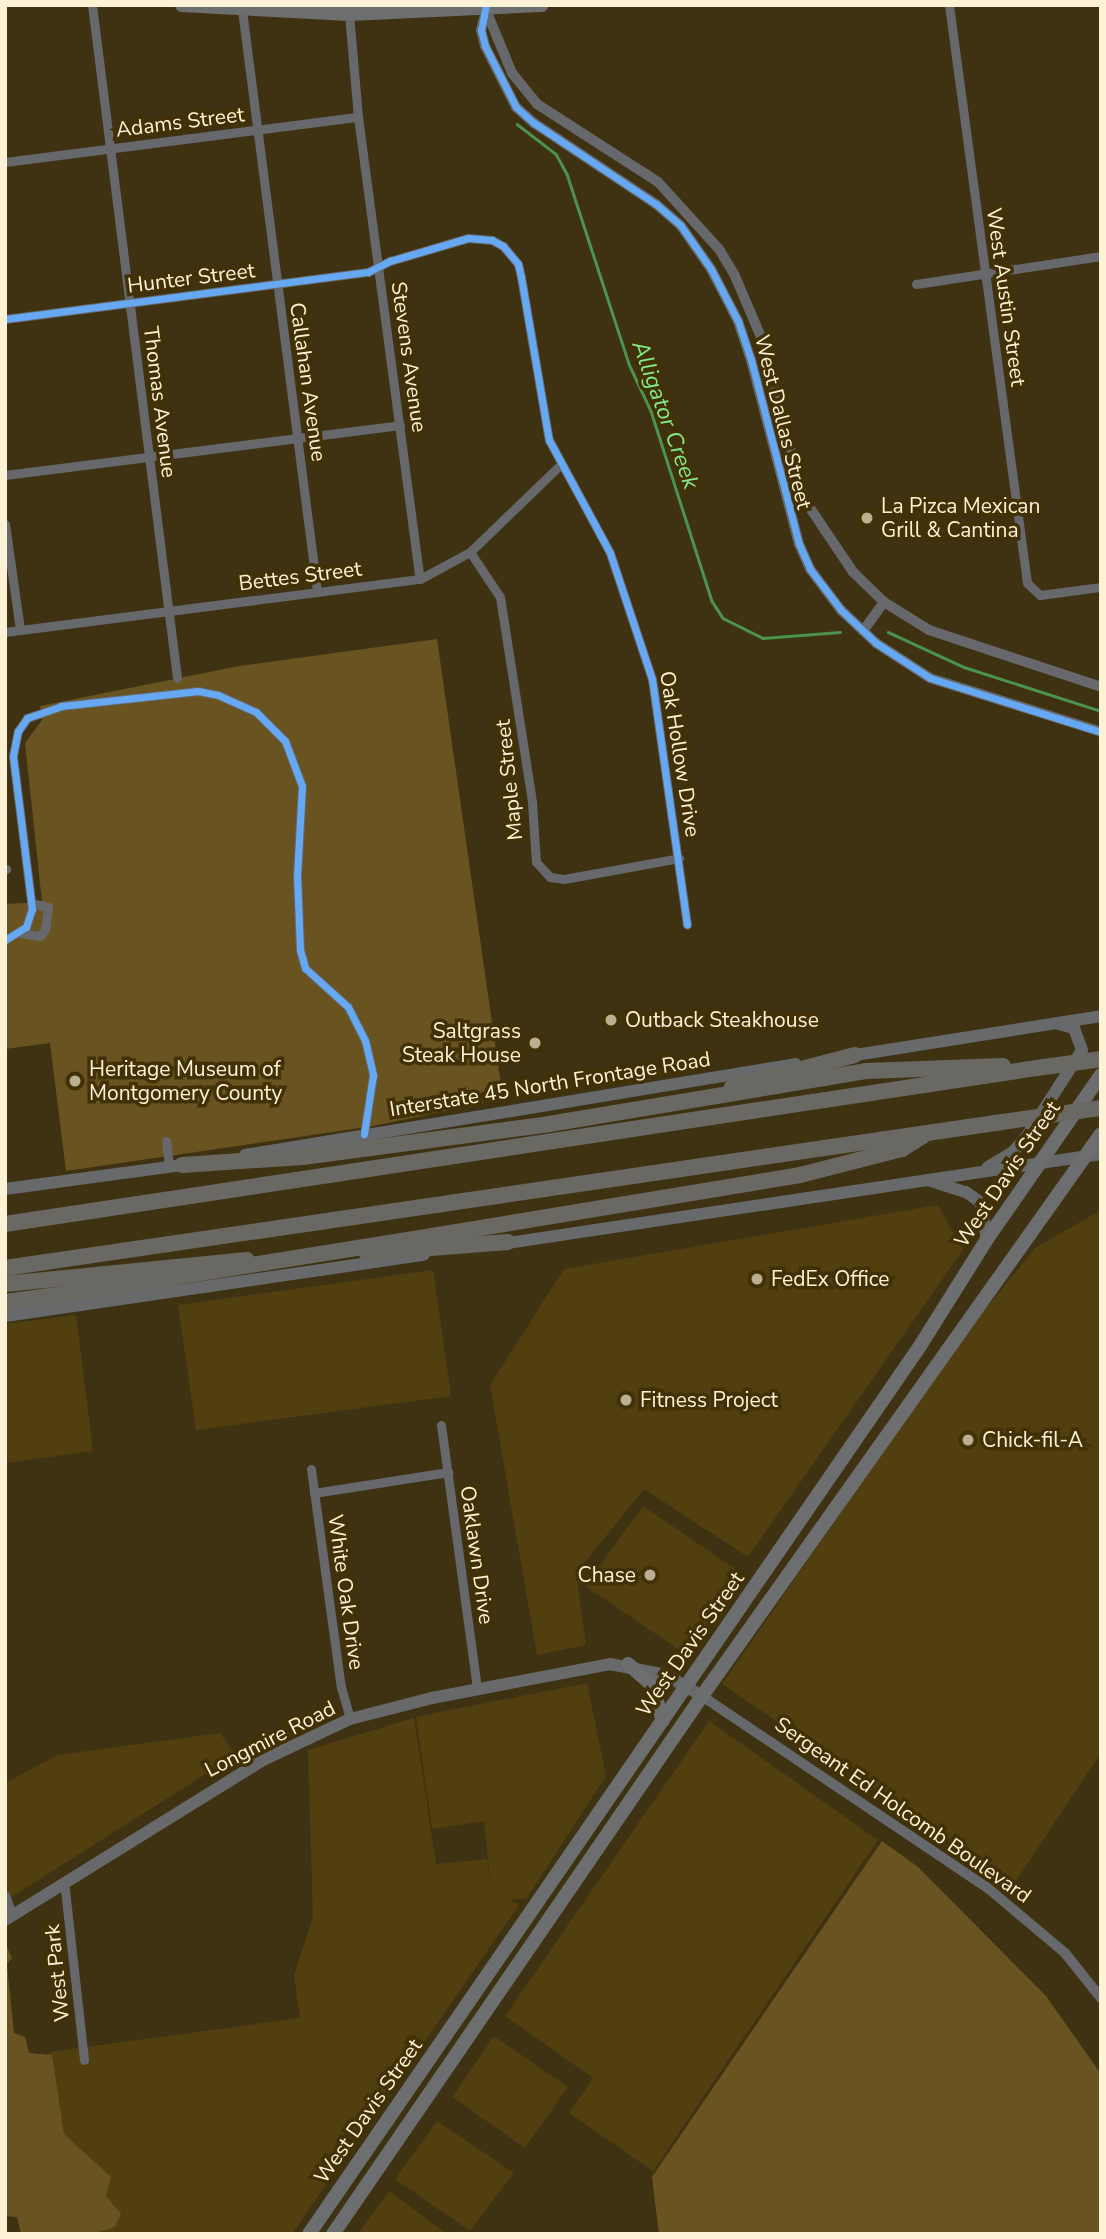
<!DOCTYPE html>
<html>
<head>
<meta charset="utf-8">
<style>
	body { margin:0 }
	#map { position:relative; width:1106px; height:2239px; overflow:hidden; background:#3e3212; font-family:"Nunito Sans",sans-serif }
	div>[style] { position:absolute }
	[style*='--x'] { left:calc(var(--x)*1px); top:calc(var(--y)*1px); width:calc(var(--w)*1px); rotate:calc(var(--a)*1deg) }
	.built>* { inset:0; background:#513f10 }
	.green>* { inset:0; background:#695421 }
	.stream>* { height:2.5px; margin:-1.25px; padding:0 1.25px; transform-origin:1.25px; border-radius:1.25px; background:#4c934e }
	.minor>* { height:9px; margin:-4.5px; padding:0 4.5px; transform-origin:4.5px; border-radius:4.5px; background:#66686c }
	.tertiary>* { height:10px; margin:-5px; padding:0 5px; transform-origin:5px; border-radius:5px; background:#66686c }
	.secondary>* { height:12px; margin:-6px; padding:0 6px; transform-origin:6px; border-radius:6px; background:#67696a }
	.primary>* { height:14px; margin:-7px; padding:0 7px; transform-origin:7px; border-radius:7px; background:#6d6e70 }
	.motorway>* { height:16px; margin:-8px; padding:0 8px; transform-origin:8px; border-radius:8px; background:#696863 }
	.motorway-bridge>* { height:16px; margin:-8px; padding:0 8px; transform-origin:8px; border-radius:8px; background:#696863 }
	.cycleway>* { height:7px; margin:-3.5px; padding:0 3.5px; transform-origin:3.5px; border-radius:3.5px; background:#66a8f1 }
	.dots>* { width:19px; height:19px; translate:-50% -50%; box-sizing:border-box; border:4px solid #423106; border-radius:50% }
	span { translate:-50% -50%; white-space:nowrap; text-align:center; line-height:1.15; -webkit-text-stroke:7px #423106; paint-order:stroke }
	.street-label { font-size:21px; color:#fef2d6 }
	.poi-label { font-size:21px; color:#fef2d6 }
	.left { translate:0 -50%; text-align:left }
	.right { translate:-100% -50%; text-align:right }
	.water-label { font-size:23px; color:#83ea8a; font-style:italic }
	.frame { position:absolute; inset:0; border:7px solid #fef2d6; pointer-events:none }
</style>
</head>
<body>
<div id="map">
	<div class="built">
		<div style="clip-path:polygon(938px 1205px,963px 1250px,748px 1557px,644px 1489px,576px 1573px,586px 1645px,537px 1655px,490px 1385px,564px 1269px)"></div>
		<div style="clip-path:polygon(1101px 1210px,1101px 1753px,1014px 1884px,722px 1684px,955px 1347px,1035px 1248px)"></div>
		<div style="clip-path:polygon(433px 1270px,451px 1396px,196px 1430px,178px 1305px)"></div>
		<div style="clip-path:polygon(76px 1315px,93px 1451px,5px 1463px,5px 1324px)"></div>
		<div style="clip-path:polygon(643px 1506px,744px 1575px,687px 1655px,585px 1586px)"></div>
		<div style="clip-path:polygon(587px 1683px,606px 1776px,527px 1898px,510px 1900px,519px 1905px,292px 2234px,87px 2234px,53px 2129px,49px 2052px,300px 2018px,294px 1975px,313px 1917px,308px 1750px,414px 1718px,436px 1864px,487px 1859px,491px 1888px,484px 1821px,432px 1829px,416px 1717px)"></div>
		<div style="clip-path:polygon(709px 1721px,878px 1840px,653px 2171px,569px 2113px,593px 2078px,505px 2016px)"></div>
		<div style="clip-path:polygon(220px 1733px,236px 1755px,5px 1901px,5px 1783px,58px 1755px)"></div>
		<div style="clip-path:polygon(494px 2036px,568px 2087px,525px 2148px,452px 2097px)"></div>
		<div style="clip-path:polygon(437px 2121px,514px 2173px,470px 2231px,395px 2179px)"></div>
		<div style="clip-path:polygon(389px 2191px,447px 2234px,358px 2234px)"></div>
	</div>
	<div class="green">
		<div style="clip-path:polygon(437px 639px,503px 1099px,373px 1126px,66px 1171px,50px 1043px,5px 1049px,5px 904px,42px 902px,25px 743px,42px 720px,40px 706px,239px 666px)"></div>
		<div style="clip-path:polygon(882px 1841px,918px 1867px,1046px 1996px,1101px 2074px,1101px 2234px,659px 2234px,652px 2177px)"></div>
		<div style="clip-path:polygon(5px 1943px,12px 1958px,7px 1964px,14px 2033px,25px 2037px,29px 2053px,52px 2055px,64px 2134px,111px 2177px,106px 2196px,121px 2214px,115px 2227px,91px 2234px,21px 2234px,17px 2217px,5px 2216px)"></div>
	</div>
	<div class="stream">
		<div style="--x:517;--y:124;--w:49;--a:37.6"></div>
		<div style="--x:556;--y:154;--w:23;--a:61"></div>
		<div style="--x:567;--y:174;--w:200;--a:71.9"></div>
		<div style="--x:629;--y:364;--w:52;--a:64.9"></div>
		<div style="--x:651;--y:411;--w:200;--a:72.2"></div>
		<div style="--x:712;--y:601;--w:20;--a:57"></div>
		<div style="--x:723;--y:618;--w:45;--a:26.6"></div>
		<div style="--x:763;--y:638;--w:77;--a:-4.5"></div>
		<div style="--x:888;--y:632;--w:84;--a:24.7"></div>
		<div style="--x:964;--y:667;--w:144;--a:17.8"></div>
	</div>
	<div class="minor">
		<div style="--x:92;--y:5;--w:678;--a:82.8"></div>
		<div style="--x:949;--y:5;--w:583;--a:82.31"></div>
		<div style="--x:1027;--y:583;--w:18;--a:43"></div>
		<div style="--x:1040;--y:595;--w:62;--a:-7.5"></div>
		<div style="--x:242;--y:10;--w:586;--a:82.64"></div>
		<div style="--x:349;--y:14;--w:103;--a:85"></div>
		<div style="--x:358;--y:117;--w:466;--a:82.4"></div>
		<div style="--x:5;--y:162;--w:356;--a:-7.3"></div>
		<div style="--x:916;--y:284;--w:187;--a:-8.6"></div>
		<div style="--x:5;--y:319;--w:366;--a:-7.4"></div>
		<div style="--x:368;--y:272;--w:25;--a:-27"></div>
		<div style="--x:390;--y:261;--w:81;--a:-16.4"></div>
		<div style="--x:468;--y:238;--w:24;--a:5"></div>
		<div style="--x:492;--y:240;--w:13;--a:29"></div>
		<div style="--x:503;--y:246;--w:23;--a:50"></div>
		<div style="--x:518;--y:264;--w:13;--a:77"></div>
		<div style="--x:521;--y:277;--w:165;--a:80.3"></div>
		<div style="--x:549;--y:440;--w:128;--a:61.6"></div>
		<div style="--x:610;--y:553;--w:133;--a:71.6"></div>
		<div style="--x:652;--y:679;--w:248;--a:81.9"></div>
		<div style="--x:5;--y:475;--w:398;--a:-7.2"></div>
		<div style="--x:5;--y:524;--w:107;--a:81.9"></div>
		<div style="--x:470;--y:552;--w:54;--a:56.3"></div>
		<div style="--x:500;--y:597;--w:207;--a:81.1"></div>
		<div style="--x:532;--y:802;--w:60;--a:86.2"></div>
		<div style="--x:536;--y:862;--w:21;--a:47"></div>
		<div style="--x:550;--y:877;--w:14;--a:8"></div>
		<div style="--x:564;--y:879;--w:117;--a:-10.3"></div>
		<div style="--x:5;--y:632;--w:418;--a:-7.3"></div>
		<div style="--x:420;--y:579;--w:57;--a:-28.4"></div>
		<div style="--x:470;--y:552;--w:124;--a:-44"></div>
		<div style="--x:5;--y:869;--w:1;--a:0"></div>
		<div style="--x:20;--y:933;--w:20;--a:9"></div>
		<div style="--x:40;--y:936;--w:9;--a:-54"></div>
		<div style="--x:45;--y:929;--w:22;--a:-82"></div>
		<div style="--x:48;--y:907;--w:17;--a:-167"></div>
		<div style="--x:5;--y:940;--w:25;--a:-32"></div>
		<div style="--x:26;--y:927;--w:19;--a:-72"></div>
		<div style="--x:32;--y:909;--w:154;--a:-97.1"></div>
		<div style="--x:13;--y:756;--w:25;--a:-79"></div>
		<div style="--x:18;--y:731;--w:16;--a:-55"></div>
		<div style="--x:27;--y:718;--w:36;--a:-19"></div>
		<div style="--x:61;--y:706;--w:138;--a:-6.2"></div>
		<div style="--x:198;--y:691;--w:20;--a:11"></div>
		<div style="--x:218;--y:695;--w:42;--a:24.1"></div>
		<div style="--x:256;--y:712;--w:41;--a:45"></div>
		<div style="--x:285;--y:741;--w:48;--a:69.3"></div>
		<div style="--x:302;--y:786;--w:89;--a:93.2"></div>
		<div style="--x:297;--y:875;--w:75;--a:87.7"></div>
		<div style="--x:300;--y:950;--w:19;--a:74"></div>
		<div style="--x:305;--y:968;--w:58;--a:42.2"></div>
		<div style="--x:348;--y:1007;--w:37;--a:63"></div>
		<div style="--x:365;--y:1040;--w:36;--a:77"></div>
		<div style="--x:373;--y:1075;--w:60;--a:98.7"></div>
		<div style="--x:166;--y:1141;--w:26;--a:83"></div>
		<div style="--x:441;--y:1425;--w:266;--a:82.2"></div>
		<div style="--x:311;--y:1469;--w:220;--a:82.2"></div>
		<div style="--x:341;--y:1687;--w:33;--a:74"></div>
		<div style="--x:314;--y:1493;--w:136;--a:-8.9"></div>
		<div style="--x:64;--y:1881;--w:180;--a:83.6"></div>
		<div style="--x:5;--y:1895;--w:20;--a:70"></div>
	</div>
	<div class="tertiary">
		<div style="--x:486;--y:10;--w:21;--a:104"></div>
		<div style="--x:481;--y:30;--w:16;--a:76"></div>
		<div style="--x:485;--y:46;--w:68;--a:63.1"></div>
		<div style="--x:516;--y:107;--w:24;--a:42"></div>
		<div style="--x:534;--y:123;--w:146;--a:33.6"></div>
		<div style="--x:656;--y:204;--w:33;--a:41"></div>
		<div style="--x:681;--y:226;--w:52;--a:55.1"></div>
		<div style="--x:711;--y:269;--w:59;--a:62.6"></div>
		<div style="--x:738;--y:321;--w:41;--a:71.6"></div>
		<div style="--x:751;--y:360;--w:190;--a:75.4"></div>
		<div style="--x:799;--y:544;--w:27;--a:66"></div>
		<div style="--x:810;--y:569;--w:51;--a:52.9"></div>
		<div style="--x:841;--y:610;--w:48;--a:43.3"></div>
		<div style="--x:876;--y:643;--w:64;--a:32.9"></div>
		<div style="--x:930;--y:678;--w:179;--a:17.5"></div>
		<div style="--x:486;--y:10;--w:68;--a:67.6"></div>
		<div style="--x:512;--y:73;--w:40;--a:51"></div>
		<div style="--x:537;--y:104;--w:144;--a:32.8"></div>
		<div style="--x:658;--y:182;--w:91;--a:47.7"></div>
		<div style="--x:719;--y:249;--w:31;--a:59"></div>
		<div style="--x:735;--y:276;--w:66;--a:66.9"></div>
		<div style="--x:761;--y:337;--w:164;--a:75.5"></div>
		<div style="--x:802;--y:496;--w:92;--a:56.1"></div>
		<div style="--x:853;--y:572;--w:43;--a:44.1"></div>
		<div style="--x:884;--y:602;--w:53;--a:31.9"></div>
		<div style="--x:929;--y:630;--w:181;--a:18.3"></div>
		<div style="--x:863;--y:631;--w:36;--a:-54"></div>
		<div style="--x:702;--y:1696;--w:346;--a:33.9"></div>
		<div style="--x:989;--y:1889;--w:99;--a:40.1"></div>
		<div style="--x:1065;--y:1953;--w:58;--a:51.3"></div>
	</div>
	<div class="secondary">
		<div style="--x:849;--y:1056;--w:255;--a:-9"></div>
		<div style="--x:245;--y:1155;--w:558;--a:-9.38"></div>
		<div style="--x:988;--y:1167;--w:29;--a:-31"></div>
		<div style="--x:1013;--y:1152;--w:20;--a:-49"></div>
		<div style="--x:1026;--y:1137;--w:103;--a:-57.2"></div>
		<div style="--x:1082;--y:1050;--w:23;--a:-110"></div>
		<div style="--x:1074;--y:1028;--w:16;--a:-165"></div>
		<div style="--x:928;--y:1180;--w:40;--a:18"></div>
		<div style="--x:966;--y:1192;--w:19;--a:36"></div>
		<div style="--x:981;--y:1203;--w:36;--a:81"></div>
		<div style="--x:5;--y:1189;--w:186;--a:-7.7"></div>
		<div style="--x:501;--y:1244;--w:607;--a:-8.53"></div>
		<div style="--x:5;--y:1316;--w:423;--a:-8.3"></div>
		<div style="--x:5;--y:1920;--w:301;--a:-31.8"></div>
		<div style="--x:261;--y:1761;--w:98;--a:-25.3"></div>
		<div style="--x:350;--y:1719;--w:85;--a:-14.4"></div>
		<div style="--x:432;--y:1698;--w:181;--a:-10.8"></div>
		<div style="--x:610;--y:1664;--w:57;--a:11.1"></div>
		<div style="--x:666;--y:1675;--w:42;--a:30.3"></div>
	</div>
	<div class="primary">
		<div style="--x:182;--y:5;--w:167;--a:3.1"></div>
		<div style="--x:349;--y:14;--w:193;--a:-2.7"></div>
		<div style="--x:628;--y:1664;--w:32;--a:41"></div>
		<div style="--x:652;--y:1685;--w:37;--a:73"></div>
		<div style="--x:309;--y:2234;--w:1078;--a:-55.47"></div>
		<div style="--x:920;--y:1346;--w:126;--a:-57.9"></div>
		<div style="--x:987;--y:1239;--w:200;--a:-55.2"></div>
		<div style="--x:333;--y:2234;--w:652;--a:-55.55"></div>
		<div style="--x:702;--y:1696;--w:689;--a:-54.63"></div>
	</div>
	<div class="motorway">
		<div style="--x:866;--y:1071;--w:137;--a:-2.1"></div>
		<div style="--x:732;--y:1087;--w:127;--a:-14.6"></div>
		<div style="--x:182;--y:1165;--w:121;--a:-3.8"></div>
		<div style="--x:303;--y:1157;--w:248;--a:-7.6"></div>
		<div style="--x:5;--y:1224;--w:1044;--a:-8.6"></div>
		<div style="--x:420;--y:1238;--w:385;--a:-9.4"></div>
		<div style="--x:800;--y:1175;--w:105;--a:-14.3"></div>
		<div style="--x:902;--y:1149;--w:25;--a:-32"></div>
		<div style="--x:367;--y:1253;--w:141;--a:-4.5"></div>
		<div style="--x:5;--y:1268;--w:1001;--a:-8.33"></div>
		<div style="--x:5;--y:1284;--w:243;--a:-5.7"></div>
		<div style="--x:5;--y:1302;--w:97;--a:-7.7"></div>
	</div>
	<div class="motorway-bridge">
		<div style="--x:1037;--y:1068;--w:65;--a:-8"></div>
		<div style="--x:995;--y:1123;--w:107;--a:-8.1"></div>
		<div style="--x:549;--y:1124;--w:321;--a:-9.5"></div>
		<div style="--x:101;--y:1289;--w:323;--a:-9.1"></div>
	</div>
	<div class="cycleway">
		<div style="--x:486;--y:5;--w:25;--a:101"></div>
		<div style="--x:481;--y:30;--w:16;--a:76"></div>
		<div style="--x:485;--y:46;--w:68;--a:63.1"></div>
		<div style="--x:516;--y:107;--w:24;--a:42"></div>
		<div style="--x:534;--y:123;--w:146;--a:33.6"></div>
		<div style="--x:656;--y:204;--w:33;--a:41"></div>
		<div style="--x:681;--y:226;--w:52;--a:55.1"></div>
		<div style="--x:711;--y:269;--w:59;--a:62.6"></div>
		<div style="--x:738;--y:321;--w:41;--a:71.6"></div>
		<div style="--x:751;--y:360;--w:190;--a:75.4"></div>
		<div style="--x:799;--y:544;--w:27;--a:66"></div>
		<div style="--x:810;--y:569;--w:51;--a:52.9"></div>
		<div style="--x:841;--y:610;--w:48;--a:43.3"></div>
		<div style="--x:876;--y:643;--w:64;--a:32.9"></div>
		<div style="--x:930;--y:678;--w:179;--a:17.5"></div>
		<div style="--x:5;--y:319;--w:366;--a:-7.4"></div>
		<div style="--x:368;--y:272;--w:25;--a:-27"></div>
		<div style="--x:390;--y:261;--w:81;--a:-16.4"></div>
		<div style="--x:468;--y:238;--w:24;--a:5"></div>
		<div style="--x:492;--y:240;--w:13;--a:29"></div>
		<div style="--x:503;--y:246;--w:23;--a:50"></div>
		<div style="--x:518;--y:264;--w:13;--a:77"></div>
		<div style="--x:521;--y:277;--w:165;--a:80.3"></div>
		<div style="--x:549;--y:440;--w:128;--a:61.6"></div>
		<div style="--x:610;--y:553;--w:133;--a:71.6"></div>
		<div style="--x:652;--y:679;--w:248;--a:81.9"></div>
		<div style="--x:5;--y:940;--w:25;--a:-32"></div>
		<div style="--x:26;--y:927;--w:19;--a:-72"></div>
		<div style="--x:32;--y:909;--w:154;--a:-97.1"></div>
		<div style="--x:13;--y:756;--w:25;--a:-79"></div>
		<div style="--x:18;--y:731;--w:16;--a:-55"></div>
		<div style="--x:27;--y:718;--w:36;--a:-19"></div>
		<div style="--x:61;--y:706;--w:138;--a:-6.2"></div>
		<div style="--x:198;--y:691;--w:20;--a:11"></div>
		<div style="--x:218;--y:695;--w:42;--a:24.1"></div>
		<div style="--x:256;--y:712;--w:41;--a:45"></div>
		<div style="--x:285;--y:741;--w:48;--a:69.3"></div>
		<div style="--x:302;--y:786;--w:89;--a:93.2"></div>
		<div style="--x:297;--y:875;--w:75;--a:87.7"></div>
		<div style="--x:300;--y:950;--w:19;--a:74"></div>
		<div style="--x:305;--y:968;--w:58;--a:42.2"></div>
		<div style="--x:348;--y:1007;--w:37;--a:63"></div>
		<div style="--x:365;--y:1040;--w:36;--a:77"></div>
		<div style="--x:373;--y:1075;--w:60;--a:98.7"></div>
	</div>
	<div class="dots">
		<div style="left:867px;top:518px;background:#bbaf91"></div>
		<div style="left:611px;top:1020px;background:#bbaf91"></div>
		<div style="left:535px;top:1043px;background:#bbaf91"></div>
		<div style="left:75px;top:1081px;background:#bbaf91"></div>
		<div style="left:757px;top:1279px;background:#bbaf91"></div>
		<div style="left:626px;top:1400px;background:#bbaf91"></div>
		<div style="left:968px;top:1440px;background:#bbaf91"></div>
		<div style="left:650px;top:1575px;background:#bbaf91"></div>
	</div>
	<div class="street-label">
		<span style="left:180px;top:122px;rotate:-7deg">Adams Street</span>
		<span style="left:191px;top:278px;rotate:-7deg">Hunter Street</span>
		<span style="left:1006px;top:297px;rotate:82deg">West Austin Street</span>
		<span style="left:409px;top:357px;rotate:82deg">Stevens Avenue</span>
		<span style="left:308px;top:382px;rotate:82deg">Callahan Avenue</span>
		<span style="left:160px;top:402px;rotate:83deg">Thomas Avenue</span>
		<span style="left:783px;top:422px;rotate:76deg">West Dallas Street</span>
		<span style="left:300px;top:576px;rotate:-7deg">Bettes Street</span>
		<span style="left:680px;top:754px;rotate:81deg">Oak Hollow Drive</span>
		<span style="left:509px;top:780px;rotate:-96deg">Maple Street</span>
		<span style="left:550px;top:1084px;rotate:-9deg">Interstate 45 North Frontage Road</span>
		<span style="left:1007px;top:1174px;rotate:-56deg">West Davis Street</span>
		<span style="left:477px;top:1555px;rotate:82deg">Oaklawn Drive</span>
		<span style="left:346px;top:1592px;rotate:82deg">White Oak Drive</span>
		<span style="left:690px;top:1644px;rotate:-55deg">West Davis Street</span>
		<span style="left:270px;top:1739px;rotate:-27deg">Longmire Road</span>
		<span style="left:903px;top:1810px;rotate:35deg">Sergeant Ed Holcomb Boulevard</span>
		<span style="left:57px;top:1973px;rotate:-96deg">West Park</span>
		<span style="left:368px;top:2111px;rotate:-55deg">West Davis Street</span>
	</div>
	<div class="poi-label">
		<span class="left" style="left:881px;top:518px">La Pizca Mexican<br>Grill &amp; Cantina</span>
		<span class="left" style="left:625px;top:1020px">Outback Steakhouse</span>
		<span class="right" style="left:521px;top:1043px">Saltgrass<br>Steak House</span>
		<span class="left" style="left:89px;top:1081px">Heritage Museum of<br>Montgomery County</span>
		<span class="left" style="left:771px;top:1279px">FedEx Office</span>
		<span class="left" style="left:640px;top:1400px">Fitness Project</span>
		<span class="left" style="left:982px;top:1440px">Chick-fil-A</span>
		<span class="right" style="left:636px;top:1575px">Chase</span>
	</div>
	<div class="water-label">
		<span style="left:665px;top:415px;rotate:70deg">Alligator Creek</span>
	</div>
	<div class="frame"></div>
</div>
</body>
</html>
